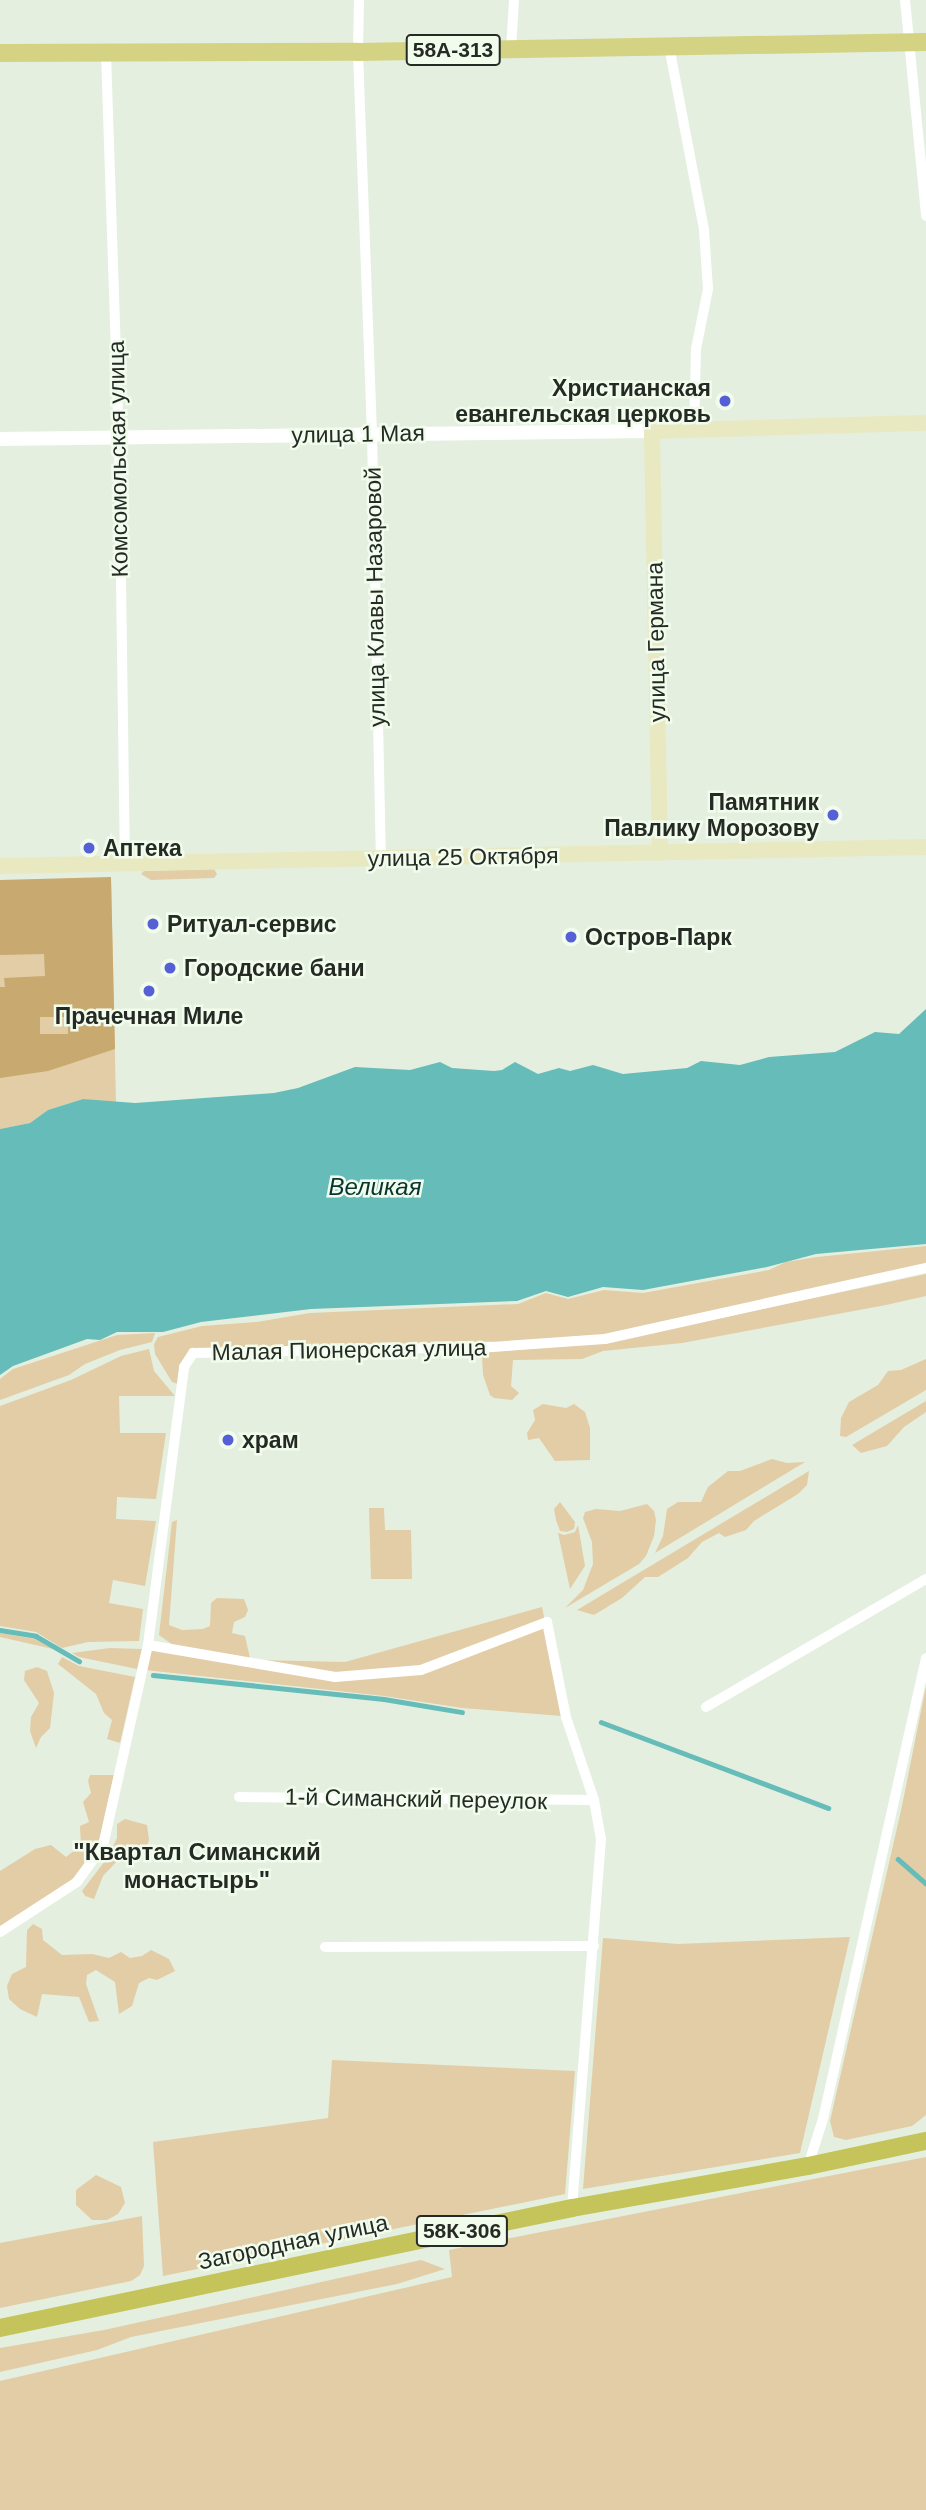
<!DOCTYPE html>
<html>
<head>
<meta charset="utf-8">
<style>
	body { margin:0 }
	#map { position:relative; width:926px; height:2510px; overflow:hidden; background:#e4efe0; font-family:Helvetica,sans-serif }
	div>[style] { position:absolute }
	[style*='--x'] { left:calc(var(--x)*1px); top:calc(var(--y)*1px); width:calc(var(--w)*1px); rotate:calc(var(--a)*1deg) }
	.green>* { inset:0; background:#e2cda6 }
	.forest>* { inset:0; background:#c8a96f }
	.water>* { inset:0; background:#65bcb9 }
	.stream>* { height:4.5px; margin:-2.25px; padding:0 2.25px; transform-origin:2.25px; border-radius:2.25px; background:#65bcb9 }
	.minor>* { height:10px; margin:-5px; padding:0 5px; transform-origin:5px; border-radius:5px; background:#fff }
	.tertiary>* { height:14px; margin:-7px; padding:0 7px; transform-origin:7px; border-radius:7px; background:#fff }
	.secondary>* { height:16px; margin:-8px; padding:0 8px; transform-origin:8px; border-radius:8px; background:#e9e9c1 }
	.primary>* { height:18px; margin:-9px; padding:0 9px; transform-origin:9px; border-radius:9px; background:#d3d383 }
	.trunk>* { height:18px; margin:-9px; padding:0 9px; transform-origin:9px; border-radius:9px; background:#c4c45a }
	.dots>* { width:19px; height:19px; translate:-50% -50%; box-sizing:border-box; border:4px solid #f1fced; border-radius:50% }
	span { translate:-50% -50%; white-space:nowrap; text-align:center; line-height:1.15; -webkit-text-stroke:5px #f1fced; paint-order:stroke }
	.shield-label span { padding:2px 5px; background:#f1fced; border:2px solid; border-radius:5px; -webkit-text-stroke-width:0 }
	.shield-label { font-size:21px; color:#262a24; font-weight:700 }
	.poi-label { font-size:23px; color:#262a24; font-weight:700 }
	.right { translate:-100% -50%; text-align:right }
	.left { translate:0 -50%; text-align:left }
	.street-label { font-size:23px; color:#262a24 }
	.water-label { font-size:24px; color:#083432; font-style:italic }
	.neighbourhood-label { font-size:24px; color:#262a24; font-weight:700 }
</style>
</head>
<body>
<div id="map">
	<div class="green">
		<div style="clip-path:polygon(214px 869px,217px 874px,214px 878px,151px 880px,141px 874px,144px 871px)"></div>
		<div style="clip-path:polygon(111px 879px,116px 1103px,83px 1099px,48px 1110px,30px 1123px,0 1129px,0 882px)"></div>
		<div style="clip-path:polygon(926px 1246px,926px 1264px,605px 1335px,490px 1343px,192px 1349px,178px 1384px,172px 1382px,155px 1354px,154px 1344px,158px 1337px,202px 1326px,257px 1322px,310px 1313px,518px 1304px,546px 1293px,568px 1299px,604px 1290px,643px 1293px,769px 1270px,786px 1262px,817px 1257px)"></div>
		<div style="clip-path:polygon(926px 1274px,926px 1296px,886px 1305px,682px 1343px,603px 1351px,582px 1359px,513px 1360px,511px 1386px,519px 1393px,512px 1400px,494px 1398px,490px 1395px,483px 1375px,482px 1356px,491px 1352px,604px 1343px)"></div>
		<div style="clip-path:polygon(155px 1333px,152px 1342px,120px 1350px,85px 1364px,69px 1375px,0 1400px,0 1379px,13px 1369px,117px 1335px)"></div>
		<div style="clip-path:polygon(149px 1349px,154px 1371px,175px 1396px,119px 1396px,120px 1433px,166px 1433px,156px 1499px,117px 1497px,116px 1519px,156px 1521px,145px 1586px,113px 1580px,109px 1603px,143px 1609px,139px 1641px,88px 1642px,62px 1648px,36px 1632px,0 1626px,0 1406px,71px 1380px,121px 1356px)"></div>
		<div style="clip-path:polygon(926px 1359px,926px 1390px,846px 1437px,840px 1436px,841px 1418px,849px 1402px,878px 1385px,888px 1371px,901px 1370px)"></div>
		<div style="clip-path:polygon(926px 1401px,926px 1412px,904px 1427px,887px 1446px,861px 1453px,852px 1445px)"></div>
		<div style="clip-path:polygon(543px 1404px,566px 1408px,574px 1404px,585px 1412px,590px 1428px,590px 1460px,555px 1461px,539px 1438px,528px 1440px,527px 1433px,535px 1420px,533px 1410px)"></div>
		<div style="clip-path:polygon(772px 1459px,787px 1463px,805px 1462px,655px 1553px,663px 1536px,667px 1509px,678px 1502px,701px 1502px,708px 1487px,728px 1471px,740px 1471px)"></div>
		<div style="clip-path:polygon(809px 1471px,807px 1485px,798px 1494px,754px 1521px,746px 1530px,725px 1537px,719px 1533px,702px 1542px,688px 1558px,658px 1577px,645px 1577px,622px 1598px,594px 1615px,577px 1610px)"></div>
		<div style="clip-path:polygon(560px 1502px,575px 1522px,574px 1529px,567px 1532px,560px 1531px,556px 1520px,554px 1509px)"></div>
		<div style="clip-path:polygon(647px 1504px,654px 1511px,656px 1520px,654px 1536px,646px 1556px,639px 1564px,565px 1608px,583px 1590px,593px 1564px,592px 1542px,583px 1518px,585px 1512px,596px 1509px,620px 1511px)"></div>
		<div style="clip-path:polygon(369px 1508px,384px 1508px,385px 1530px,411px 1530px,412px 1579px,371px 1579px)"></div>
		<div style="clip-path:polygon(177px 1520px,169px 1625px,182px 1630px,203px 1629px,210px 1626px,211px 1603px,217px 1598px,244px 1599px,248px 1610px,245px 1617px,234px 1622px,232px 1633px,245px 1636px,250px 1658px,173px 1645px,159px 1635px,172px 1522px)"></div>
		<div style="clip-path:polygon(578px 1525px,585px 1566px,570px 1589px,558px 1533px,564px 1535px,575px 1532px)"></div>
		<div style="clip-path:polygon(542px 1607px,545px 1622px,420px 1667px,335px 1675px,258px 1660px,345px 1662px)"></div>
		<div style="clip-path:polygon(545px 1627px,562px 1716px,462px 1708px,384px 1696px,145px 1670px,150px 1649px,334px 1680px,421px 1673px)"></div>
		<div style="clip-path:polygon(0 1633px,35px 1639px,53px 1649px,0 1637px)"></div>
		<div style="clip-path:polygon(110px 1648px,142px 1649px,137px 1669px,79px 1657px,72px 1653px)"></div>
		<div style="clip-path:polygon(62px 1657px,79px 1666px,135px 1677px,120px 1743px,107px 1739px,112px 1720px,104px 1713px,96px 1694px,58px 1664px)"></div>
		<div style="clip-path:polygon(37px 1667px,47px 1671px,54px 1693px,50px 1728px,41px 1737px,36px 1748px,30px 1731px,31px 1717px,39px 1703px,24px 1680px,25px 1671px)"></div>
		<div style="clip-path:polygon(926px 1686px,926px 2115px,912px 2126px,846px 2140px,834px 2137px,830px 2121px,902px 1806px)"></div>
		<div style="clip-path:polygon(90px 1775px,114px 1775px,98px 1845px,71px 1881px,0 1927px,0 1871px,35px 1849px,51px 1845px,66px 1857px,81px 1845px,80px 1826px,89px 1822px,83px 1802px,91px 1793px,88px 1781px)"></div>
		<div style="clip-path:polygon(125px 1819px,147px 1825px,149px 1840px,145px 1851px,131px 1852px,120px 1858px,103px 1876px,94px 1899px,85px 1896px,82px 1891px,108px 1857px,117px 1838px,117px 1824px)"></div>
		<div style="clip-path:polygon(33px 1924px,42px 1929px,43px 1940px,62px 1955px,92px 1954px,109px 1958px,121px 1952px,130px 1958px,142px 1956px,151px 1950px,169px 1959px,175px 1971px,157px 1980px,149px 1978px,139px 1983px,132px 2006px,119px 2014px,115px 1982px,96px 1970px,87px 1975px,86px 1984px,99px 2021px,89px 2022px,79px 1997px,42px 1994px,37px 2017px,20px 2009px,9px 1999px,7px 1986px,12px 1974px,26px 1967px,27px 1930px)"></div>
		<div style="clip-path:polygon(850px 1937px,800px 2153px,583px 2189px,603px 1938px,678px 1944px)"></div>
		<div style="clip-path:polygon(332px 2060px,575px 2071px,565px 2194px,163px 2276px,153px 2142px,328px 2118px)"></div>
		<div style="clip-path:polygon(926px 2157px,926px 2510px,0 2510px,0 2381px,452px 2277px,449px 2250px)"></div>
		<div style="clip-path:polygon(96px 2175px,121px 2187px,125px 2203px,118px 2214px,107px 2220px,92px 2220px,76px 2205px,76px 2190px)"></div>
		<div style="clip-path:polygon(142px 2216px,144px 2266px,140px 2275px,131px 2281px,0 2308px,0 2243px)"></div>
		<div style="clip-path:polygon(421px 2260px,445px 2269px,397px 2284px,131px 2337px,97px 2350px,0 2372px,0 2348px,104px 2330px)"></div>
	</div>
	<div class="forest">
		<div style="clip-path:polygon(evenodd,111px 877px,115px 1049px,48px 1071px,0 1078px,0 987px,5px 987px,4px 978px,45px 976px,44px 954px,0 955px,0 880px,111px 877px,40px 1017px,68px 1017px,68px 1034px,40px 1034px,40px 1017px)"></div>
	</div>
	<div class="water">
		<div style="clip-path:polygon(926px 1009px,926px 1244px,816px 1254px,767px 1267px,643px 1290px,603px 1287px,568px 1297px,546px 1291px,517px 1301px,311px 1309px,201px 1322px,163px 1332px,117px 1332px,100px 1340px,87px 1339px,13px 1366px,0 1375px,0 1129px,30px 1123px,48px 1110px,83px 1099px,135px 1103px,274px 1093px,298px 1088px,355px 1067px,410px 1070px,440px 1062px,452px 1068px,494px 1071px,502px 1070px,515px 1062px,538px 1074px,559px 1068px,570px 1071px,593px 1065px,623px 1074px,687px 1068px,701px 1061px,740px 1065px,769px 1057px,835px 1052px,875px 1032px,899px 1034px)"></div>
	</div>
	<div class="stream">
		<div style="--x:0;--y:1630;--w:36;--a:9"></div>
		<div style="--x:36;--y:1636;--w:50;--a:30.2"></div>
		<div style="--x:153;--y:1675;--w:232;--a:5.9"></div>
		<div style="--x:384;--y:1699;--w:79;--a:9.5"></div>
		<div style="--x:601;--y:1722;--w:243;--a:20.7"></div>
		<div style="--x:898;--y:1859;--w:37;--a:41"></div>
	</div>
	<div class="minor">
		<div style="--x:359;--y:0;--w:52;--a:91.1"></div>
		<div style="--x:358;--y:52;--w:382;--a:87.9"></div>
		<div style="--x:372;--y:434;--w:424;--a:88.8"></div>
		<div style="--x:905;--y:0;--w:217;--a:84.4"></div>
		<div style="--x:669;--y:46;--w:187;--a:79.2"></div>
		<div style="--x:704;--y:230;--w:59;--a:86.1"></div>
		<div style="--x:708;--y:289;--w:61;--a:101.3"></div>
		<div style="--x:696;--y:349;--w:81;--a:91.4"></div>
		<div style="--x:511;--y:49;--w:49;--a:-86.5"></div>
		<div style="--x:106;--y:53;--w:384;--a:88.1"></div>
		<div style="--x:119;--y:437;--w:427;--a:89.2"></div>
		<div style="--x:148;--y:1645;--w:190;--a:9.7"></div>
		<div style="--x:335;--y:1677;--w:86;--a:-4.7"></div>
		<div style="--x:421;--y:1670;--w:135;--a:-20.9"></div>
		<div style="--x:547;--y:1622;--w:97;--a:78.7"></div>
		<div style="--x:566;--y:1717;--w:88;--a:71.4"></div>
		<div style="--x:594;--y:1800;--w:40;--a:80"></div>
		<div style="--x:601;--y:1839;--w:370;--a:94.5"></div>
		<div style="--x:706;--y:1707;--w:255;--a:-30.2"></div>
		<div style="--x:239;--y:1797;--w:355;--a:0.5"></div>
		<div style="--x:0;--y:1932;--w:92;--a:-33"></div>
		<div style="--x:77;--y:1882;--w:44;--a:-54.2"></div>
		<div style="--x:103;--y:1846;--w:206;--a:-77.4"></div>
		<div style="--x:148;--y:1645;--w:280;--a:-82.6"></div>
		<div style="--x:184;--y:1367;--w:17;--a:-57"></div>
		<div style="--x:193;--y:1353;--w:298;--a:-1.2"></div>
		<div style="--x:491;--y:1347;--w:114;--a:-4"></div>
		<div style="--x:605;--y:1339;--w:329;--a:-12.5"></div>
		<div style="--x:325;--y:1947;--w:269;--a:-0.2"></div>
		<div style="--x:808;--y:2166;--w:49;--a:-72.3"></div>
		<div style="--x:823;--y:2119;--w:472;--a:-77.4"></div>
	</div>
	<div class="tertiary">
		<div style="--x:0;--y:439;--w:652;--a:-0.7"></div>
	</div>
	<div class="secondary">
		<div style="--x:660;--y:853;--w:422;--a:-91.1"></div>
		<div style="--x:652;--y:431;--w:274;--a:-1.7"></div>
		<div style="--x:0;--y:866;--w:926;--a:-1.18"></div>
	</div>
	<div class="primary">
		<div style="--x:0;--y:53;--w:358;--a:-0.2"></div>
		<div style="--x:358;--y:52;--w:568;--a:-1.01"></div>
	</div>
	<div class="trunk">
		<div style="--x:0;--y:2328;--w:584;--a:-11.85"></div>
		<div style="--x:572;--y:2208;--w:240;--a:-10.1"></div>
		<div style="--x:808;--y:2166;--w:121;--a:-12"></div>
	</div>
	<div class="dots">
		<div style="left:725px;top:401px;background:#5560d7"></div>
		<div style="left:833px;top:815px;background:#5560d7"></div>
		<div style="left:89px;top:848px;background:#5560d7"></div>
		<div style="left:153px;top:924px;background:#5560d7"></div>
		<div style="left:571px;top:937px;background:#5560d7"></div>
		<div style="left:170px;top:968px;background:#5560d7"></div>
		<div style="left:149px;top:991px;background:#5560d7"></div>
		<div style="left:228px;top:1440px;background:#5560d7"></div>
	</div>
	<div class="shield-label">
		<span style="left:453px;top:50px">58А-313</span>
		<span style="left:462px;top:2231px">58К-306</span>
	</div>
	<div class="poi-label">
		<span class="right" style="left:711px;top:401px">Христианская<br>евангельская церковь</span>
		<span class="right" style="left:819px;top:815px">Памятник<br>Павлику Морозову</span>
		<span class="left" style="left:103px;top:848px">Аптека</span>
		<span class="left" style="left:167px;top:924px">Ритуал-сервис</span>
		<span class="left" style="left:585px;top:937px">Остров-Парк</span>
		<span class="left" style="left:184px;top:968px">Городские бани</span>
		<span style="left:149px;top:1016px">Прачечная Миле</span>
		<span class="left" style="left:242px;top:1440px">храм</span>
	</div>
	<div class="street-label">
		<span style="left:358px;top:434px;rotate:-1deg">улица 1 Мая</span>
		<span style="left:118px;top:459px;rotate:-91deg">Комсомольская улица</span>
		<span style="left:375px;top:597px;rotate:-91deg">улица Клавы Назаровой</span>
		<span style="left:656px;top:642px;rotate:-91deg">улица Германа</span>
		<span style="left:463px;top:857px;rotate:-1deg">улица 25 Октября</span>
		<span style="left:349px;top:1350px;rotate:-1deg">Малая Пионерская улица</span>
		<span style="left:416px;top:1799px;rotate:1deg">1-й Симанский переулок</span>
		<span style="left:293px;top:2242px;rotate:-12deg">Загородная улица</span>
	</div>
	<div class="water-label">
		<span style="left:375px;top:1187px">Великая</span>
	</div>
	<div class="neighbourhood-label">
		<span style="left:197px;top:1866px">"Квартал Симанский<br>монастырь"</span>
	</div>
</div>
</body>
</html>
